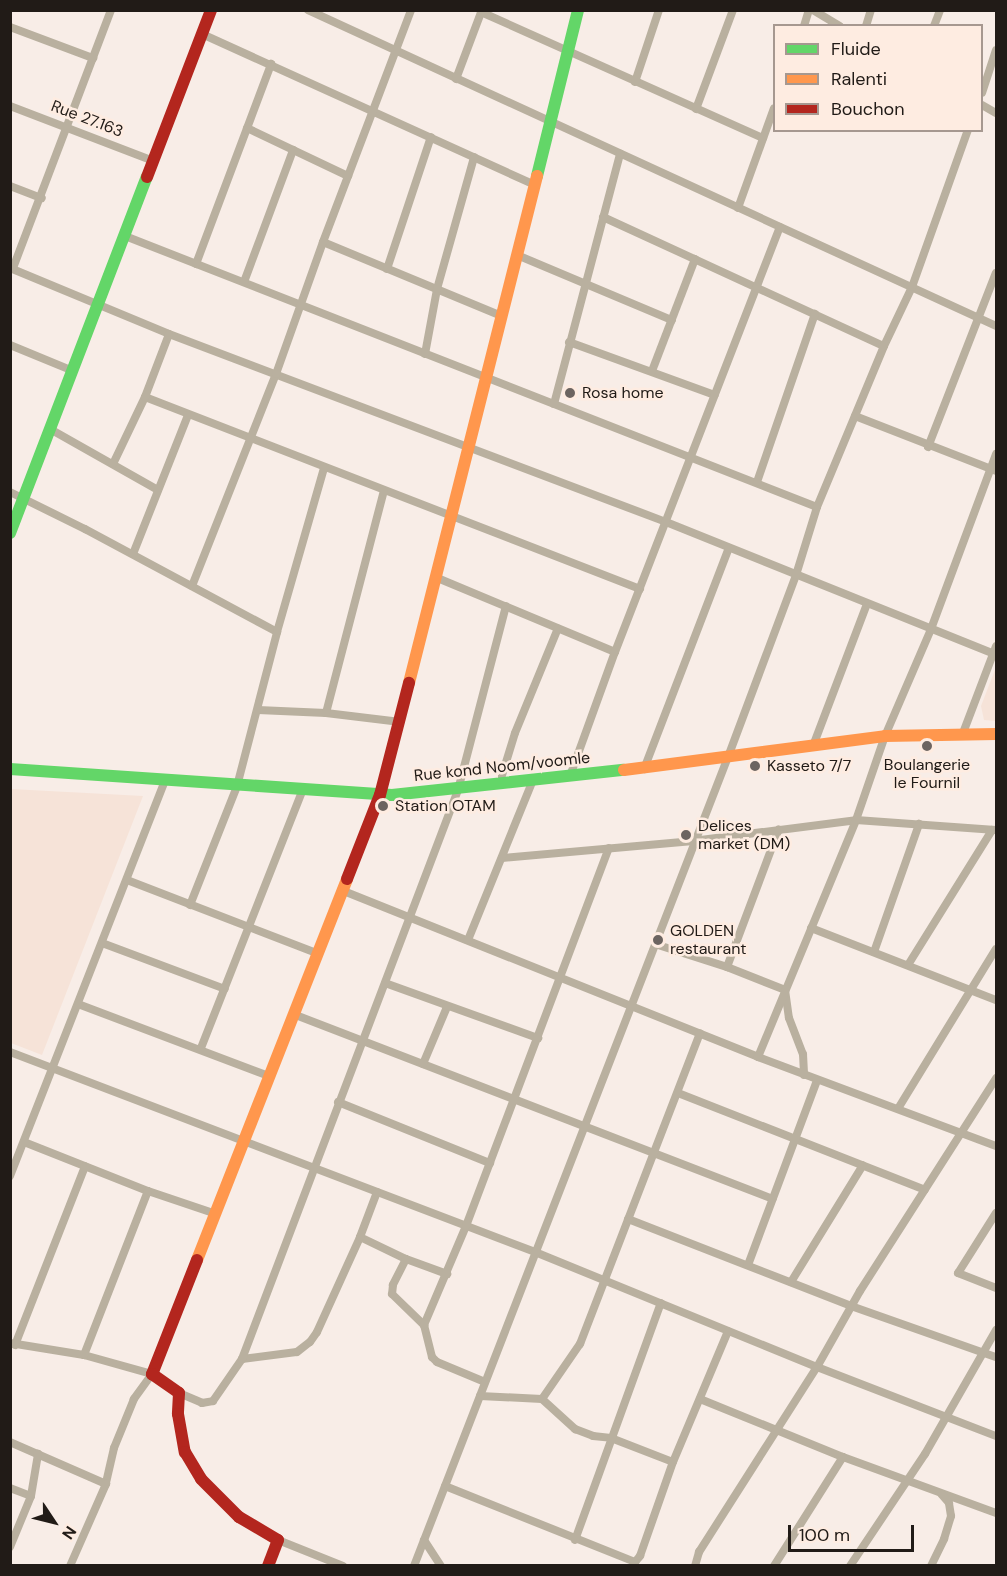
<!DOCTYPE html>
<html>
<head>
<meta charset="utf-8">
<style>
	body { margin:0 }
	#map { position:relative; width:1007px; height:1576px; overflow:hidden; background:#f8ede7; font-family:"DM Sans",sans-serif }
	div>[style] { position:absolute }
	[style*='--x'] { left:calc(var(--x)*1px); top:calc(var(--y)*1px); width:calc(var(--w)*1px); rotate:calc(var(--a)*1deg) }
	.built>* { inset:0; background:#f6e3d8 }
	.street>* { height:8px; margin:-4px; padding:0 4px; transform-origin:4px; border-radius:4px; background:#b9b09f }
	.fast>* { height:12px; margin:-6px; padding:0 6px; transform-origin:6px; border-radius:6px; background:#63d668 }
	.slow>* { height:12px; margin:-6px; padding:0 6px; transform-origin:6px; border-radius:6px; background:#ff974d }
	.jam>* { height:12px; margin:-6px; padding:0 6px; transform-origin:6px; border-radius:6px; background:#b3261e }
	.dots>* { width:16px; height:16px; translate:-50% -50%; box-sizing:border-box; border:3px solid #feece1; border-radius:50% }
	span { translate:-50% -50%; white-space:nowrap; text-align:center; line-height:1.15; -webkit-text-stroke:5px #feece1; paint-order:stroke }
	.street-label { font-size:16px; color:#211b17 }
	.poi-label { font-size:16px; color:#211b17 }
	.left { translate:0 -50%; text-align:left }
	.frame { position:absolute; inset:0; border:12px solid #211b17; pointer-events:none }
	.legend { position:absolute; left:773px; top:24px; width:210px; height:108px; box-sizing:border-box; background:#feece1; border:2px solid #a69890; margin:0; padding:8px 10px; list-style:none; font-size:18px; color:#211b17 }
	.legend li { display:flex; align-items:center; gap:12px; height:30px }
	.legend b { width:30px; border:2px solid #a69890 }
	.north { position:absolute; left:24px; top:1492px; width:60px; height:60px; -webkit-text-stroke:4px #feece1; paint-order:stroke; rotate:125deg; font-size:16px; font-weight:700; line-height:24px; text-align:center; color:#211b17 }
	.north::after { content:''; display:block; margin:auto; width:21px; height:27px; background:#211b17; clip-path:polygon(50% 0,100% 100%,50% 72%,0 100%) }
	.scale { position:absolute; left:788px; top:1525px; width:126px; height:27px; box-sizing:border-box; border:3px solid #211b17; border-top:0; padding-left:8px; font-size:18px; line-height:21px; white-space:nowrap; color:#211b17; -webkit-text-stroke:4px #feece1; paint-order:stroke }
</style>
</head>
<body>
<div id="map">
	<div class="built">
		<div style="clip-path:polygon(996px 667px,996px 721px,984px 720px,981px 706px)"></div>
		<div style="clip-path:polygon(11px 789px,143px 796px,42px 1055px,11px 1043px)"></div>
	</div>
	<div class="street">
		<div style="--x:308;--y:10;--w:757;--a:24.67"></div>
		<div style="--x:813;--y:10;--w:31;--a:31"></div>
		<div style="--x:481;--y:12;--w:309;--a:24.1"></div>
		<div style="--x:804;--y:26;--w:17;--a:-73"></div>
		<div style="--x:866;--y:26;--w:17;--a:-73"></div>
		<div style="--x:934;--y:26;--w:17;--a:-69"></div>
		<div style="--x:10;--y:27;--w:89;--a:20.5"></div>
		<div style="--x:202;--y:34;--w:366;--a:24.4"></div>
		<div style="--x:456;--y:79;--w:74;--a:-69.4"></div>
		<div style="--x:635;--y:82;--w:76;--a:-71.6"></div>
		<div style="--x:982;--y:93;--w:45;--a:-72"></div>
		<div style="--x:982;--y:105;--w:16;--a:30"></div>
		<div style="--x:10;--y:106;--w:153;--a:21"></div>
		<div style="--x:696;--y:109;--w:106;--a:-69.5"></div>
		<div style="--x:247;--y:128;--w:112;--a:25.4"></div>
		<div style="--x:10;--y:186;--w:34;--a:21"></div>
		<div style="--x:738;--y:208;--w:106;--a:-70.2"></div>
		<div style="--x:603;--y:217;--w:309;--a:24.7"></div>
		<div style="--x:125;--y:236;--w:743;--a:21.39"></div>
		<div style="--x:323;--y:242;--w:194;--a:22.5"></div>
		<div style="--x:517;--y:255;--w:168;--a:22.8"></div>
		<div style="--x:196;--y:264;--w:214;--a:-69.4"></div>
		<div style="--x:10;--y:268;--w:172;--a:22.5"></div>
		<div style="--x:169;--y:334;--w:531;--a:20.72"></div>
		<div style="--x:666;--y:522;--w:354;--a:21.9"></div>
		<div style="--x:13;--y:268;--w:276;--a:-69.2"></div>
		<div style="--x:387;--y:269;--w:139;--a:-71.6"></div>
		<div style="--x:244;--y:282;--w:141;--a:-69.6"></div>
		<div style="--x:569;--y:342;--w:155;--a:20"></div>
		<div style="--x:10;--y:345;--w:68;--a:22.4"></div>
		<div style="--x:425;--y:354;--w:66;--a:-79.5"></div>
		<div style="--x:437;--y:289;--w:137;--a:-74.3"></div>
		<div style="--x:652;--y:371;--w:120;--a:-69"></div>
		<div style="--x:145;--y:397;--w:531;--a:21.2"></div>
		<div style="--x:554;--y:404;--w:259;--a:-75.2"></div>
		<div style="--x:855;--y:416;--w:151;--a:21.3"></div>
		<div style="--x:50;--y:429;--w:124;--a:29.5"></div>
		<div style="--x:928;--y:447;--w:187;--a:-68.7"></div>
		<div style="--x:113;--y:464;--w:74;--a:-64.5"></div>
		<div style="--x:145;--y:397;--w:67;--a:-69.1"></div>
		<div style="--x:757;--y:482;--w:178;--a:-71"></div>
		<div style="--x:10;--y:492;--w:84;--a:26.3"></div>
		<div style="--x:85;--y:529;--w:218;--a:28.2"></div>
		<div style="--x:133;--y:554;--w:149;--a:-68.4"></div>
		<div style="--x:435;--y:577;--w:195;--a:22.6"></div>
		<div style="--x:192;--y:586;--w:228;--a:-68.4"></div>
		<div style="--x:276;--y:374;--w:140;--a:-70.4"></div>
		<div style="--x:323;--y:242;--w:248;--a:-69.2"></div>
		<div style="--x:258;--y:710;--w:68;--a:2.5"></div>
		<div style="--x:326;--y:713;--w:75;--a:6.9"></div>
		<div style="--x:326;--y:713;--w:229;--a:-75.4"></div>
		<div style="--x:963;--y:733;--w:93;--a:-69.2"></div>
		<div style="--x:813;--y:746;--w:152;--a:-69.2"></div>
		<div style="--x:644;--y:769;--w:237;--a:-69"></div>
		<div style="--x:570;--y:776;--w:132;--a:-70.1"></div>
		<div style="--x:615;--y:652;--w:456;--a:-68.8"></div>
		<div style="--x:499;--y:785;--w:54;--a:-72.9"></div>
		<div style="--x:515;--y:733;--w:113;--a:-67.7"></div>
		<div style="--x:502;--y:858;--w:192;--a:-5.1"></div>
		<div style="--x:693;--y:841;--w:164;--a:-7.3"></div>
		<div style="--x:856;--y:820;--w:140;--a:4.1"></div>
		<div style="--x:127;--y:880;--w:203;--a:21.1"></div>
		<div style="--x:341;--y:890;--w:449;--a:21.8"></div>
		<div style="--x:758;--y:1057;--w:254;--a:20.5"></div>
		<div style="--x:190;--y:905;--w:128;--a:-68.4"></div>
		<div style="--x:237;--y:786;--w:159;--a:-75.4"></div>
		<div style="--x:277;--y:632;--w:171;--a:-74"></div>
		<div style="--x:811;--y:928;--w:199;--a:21.3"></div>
		<div style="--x:468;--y:940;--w:173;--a:-67.9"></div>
		<div style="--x:102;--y:943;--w:131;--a:20.5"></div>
		<div style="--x:655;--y:944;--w:76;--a:17.7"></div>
		<div style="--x:727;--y:967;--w:62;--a:21.6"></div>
		<div style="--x:785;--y:990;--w:28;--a:82"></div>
		<div style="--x:789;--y:1018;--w:39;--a:69"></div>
		<div style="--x:803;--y:1054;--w:21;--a:87"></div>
		<div style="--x:874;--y:952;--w:136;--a:-70.6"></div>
		<div style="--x:908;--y:965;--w:159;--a:-58.1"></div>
		<div style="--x:727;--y:967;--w:147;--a:-69.4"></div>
		<div style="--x:385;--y:983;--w:163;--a:19.8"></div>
		<div style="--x:78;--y:1004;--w:204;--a:20.7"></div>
		<div style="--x:293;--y:1014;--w:514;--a:21.08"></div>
		<div style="--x:201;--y:1048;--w:276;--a:-68.5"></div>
		<div style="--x:10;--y:1052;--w:562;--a:20.85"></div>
		<div style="--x:535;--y:1252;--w:305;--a:22.2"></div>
		<div style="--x:817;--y:1367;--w:192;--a:21.1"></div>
		<div style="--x:758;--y:1057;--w:256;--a:-67.5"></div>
		<div style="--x:856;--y:820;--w:89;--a:-71"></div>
		<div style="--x:885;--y:736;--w:116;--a:-66.7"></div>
		<div style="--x:931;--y:629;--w:187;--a:-69.6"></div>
		<div style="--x:423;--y:1064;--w:62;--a:-67.2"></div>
		<div style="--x:678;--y:1093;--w:265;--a:21.4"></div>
		<div style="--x:338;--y:1102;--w:164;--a:21.9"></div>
		<div style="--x:899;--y:1107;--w:185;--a:-58.5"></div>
		<div style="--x:24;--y:1142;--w:133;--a:21.6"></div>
		<div style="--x:148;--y:1191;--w:72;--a:18.7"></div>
		<div style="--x:10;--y:1176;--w:424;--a:-68.6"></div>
		<div style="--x:996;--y:1213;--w:71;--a:122.3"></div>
		<div style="--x:958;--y:1273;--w:41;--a:21.5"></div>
		<div style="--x:628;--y:1219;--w:239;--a:21.3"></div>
		<div style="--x:851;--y:1306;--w:154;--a:19.4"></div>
		<div style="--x:360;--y:1237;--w:51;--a:25.6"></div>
		<div style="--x:406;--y:1259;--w:44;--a:20.1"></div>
		<div style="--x:406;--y:1259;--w:29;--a:117"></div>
		<div style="--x:393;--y:1285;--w:9;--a:96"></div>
		<div style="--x:392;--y:1294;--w:45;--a:44.1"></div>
		<div style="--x:748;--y:1265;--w:197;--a:-69.5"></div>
		<div style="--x:791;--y:1282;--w:137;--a:-58.4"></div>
		<div style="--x:10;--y:1343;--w:75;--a:9.2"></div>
		<div style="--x:84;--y:1355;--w:71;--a:15.6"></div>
		<div style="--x:152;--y:1374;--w:31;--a:126"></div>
		<div style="--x:134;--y:1399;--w:53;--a:112.2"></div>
		<div style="--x:114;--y:1448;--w:37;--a:103"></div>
		<div style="--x:106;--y:1484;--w:105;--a:-156.4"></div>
		<div style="--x:15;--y:1345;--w:192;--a:-68.6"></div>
		<div style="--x:84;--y:1355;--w:176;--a:-68.7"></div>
		<div style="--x:242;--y:1359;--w:55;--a:-7.3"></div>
		<div style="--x:297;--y:1352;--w:16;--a:-38"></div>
		<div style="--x:310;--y:1342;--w:12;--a:-55"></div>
		<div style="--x:317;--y:1332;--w:104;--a:-65.6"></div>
		<div style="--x:360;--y:1237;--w:48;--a:-69.3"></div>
		<div style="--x:485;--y:1382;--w:52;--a:-157.4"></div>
		<div style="--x:437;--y:1362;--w:7;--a:-135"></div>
		<div style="--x:432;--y:1357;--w:33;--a:-104"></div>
		<div style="--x:424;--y:1325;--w:108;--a:-67"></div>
		<div style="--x:466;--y:1226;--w:404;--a:-69.3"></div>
		<div style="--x:179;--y:1393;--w:25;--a:23"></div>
		<div style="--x:202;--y:1403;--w:11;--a:-10"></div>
		<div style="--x:213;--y:1401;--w:51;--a:-55.4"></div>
		<div style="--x:242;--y:1359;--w:609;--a:-69.21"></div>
		<div style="--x:458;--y:790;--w:190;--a:-75.4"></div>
		<div style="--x:480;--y:1396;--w:62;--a:2.8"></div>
		<div style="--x:542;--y:1399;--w:45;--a:42.3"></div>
		<div style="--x:575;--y:1429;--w:19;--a:21"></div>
		<div style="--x:593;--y:1436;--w:18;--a:6"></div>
		<div style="--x:611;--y:1438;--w:66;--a:21.2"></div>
		<div style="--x:542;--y:1399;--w:67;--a:-55.4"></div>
		<div style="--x:580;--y:1344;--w:333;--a:-68.9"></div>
		<div style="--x:700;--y:1399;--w:154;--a:22.1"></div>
		<div style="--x:843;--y:1457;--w:163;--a:20.1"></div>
		<div style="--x:445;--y:1486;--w:205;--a:21.8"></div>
		<div style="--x:635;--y:1562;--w:8;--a:-50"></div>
		<div style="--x:640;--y:1556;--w:100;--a:-70.7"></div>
		<div style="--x:673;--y:1462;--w:142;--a:-67.2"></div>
		<div style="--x:10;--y:1488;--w:22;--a:21"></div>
		<div style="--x:278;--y:1540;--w:70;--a:21.8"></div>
		<div style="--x:424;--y:1540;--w:31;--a:57"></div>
		<div style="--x:575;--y:1540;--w:252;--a:-70.1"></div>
		<div style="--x:10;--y:1547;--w:55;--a:-67.6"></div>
		<div style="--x:31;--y:1496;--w:43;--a:-80.5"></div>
		<div style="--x:70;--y:1566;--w:90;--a:-66.3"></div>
		<div style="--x:414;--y:1566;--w:868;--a:-68.79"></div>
		<div style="--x:728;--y:757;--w:194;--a:-69.5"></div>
		<div style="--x:796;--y:575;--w:71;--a:-72.8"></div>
		<div style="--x:817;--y:507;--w:174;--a:-67.4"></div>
		<div style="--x:884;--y:346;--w:65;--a:-64.6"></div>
		<div style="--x:912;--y:287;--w:167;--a:-70.4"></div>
		<div style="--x:695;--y:1566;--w:15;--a:-74"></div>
		<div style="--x:699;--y:1552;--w:219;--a:-57.5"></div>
		<div style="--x:817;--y:1367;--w:87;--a:-60.5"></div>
		<div style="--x:860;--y:1291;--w:253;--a:-57.4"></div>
		<div style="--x:774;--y:1566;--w:129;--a:-57.7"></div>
		<div style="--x:850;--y:1566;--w:135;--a:-56.2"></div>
		<div style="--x:925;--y:1454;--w:143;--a:-60.2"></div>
		<div style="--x:931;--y:1566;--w:30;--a:-64"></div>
		<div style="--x:944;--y:1539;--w:24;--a:-73"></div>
		<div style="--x:951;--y:1516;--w:13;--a:-99"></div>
		<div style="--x:949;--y:1503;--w:11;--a:-131"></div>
	</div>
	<div class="fast">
		<div style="--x:537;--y:176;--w:171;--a:-76.1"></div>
		<div style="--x:10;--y:533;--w:381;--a:-69"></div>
		<div style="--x:10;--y:769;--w:383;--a:3.9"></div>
		<div style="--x:392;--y:795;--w:233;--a:-6.2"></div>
	</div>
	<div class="slow">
		<div style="--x:409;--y:683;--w:523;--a:-75.83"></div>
		<div style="--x:624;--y:770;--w:263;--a:-7.4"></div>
		<div style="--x:885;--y:736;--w:111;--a:-1"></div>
		<div style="--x:197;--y:1260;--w:409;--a:-68.5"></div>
	</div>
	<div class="jam">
		<div style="--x:147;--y:177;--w:179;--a:-69"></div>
		<div style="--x:347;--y:879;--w:90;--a:-68.6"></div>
		<div style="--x:380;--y:795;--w:116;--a:-75.5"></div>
		<div style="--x:197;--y:1260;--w:123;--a:111.5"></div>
		<div style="--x:152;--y:1374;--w:33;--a:35"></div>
		<div style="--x:179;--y:1393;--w:21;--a:93"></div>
		<div style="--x:178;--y:1414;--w:39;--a:80"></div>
		<div style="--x:185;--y:1452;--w:31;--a:59"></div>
		<div style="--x:201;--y:1479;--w:54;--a:45"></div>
		<div style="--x:239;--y:1517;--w:45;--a:30.5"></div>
		<div style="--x:278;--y:1540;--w:28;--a:111"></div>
	</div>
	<div class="dots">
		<div style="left:570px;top:393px;background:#6c6460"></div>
		<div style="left:927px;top:746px;background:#6c6460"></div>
		<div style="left:755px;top:766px;background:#6c6460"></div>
		<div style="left:383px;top:806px;background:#6c6460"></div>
		<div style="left:686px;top:835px;background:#6c6460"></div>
		<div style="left:658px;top:940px;background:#6c6460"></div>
	</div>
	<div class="street-label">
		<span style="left:87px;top:119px;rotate:21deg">Rue 27.163</span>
		<span style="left:502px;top:767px;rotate:-6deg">Rue kond Noom/voomle</span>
	</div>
	<div class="poi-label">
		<span class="left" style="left:582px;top:393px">Rosa home</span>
		<span style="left:927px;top:774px">Boulangerie<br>le Fournil</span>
		<span class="left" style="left:767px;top:766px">Kasseto 7/7</span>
		<span class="left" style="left:395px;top:806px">Station OTAM</span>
		<span class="left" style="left:698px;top:835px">Delices<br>market (DM)</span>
		<span class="left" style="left:670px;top:940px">GOLDEN<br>restaurant</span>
	</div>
	<div class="frame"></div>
	<ul class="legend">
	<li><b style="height:8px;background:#63d668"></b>Fluide</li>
	<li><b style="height:8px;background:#ff974d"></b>Ralenti</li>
	<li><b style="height:8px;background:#b3261e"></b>Bouchon</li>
	</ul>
	<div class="north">N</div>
	<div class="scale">100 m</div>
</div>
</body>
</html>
